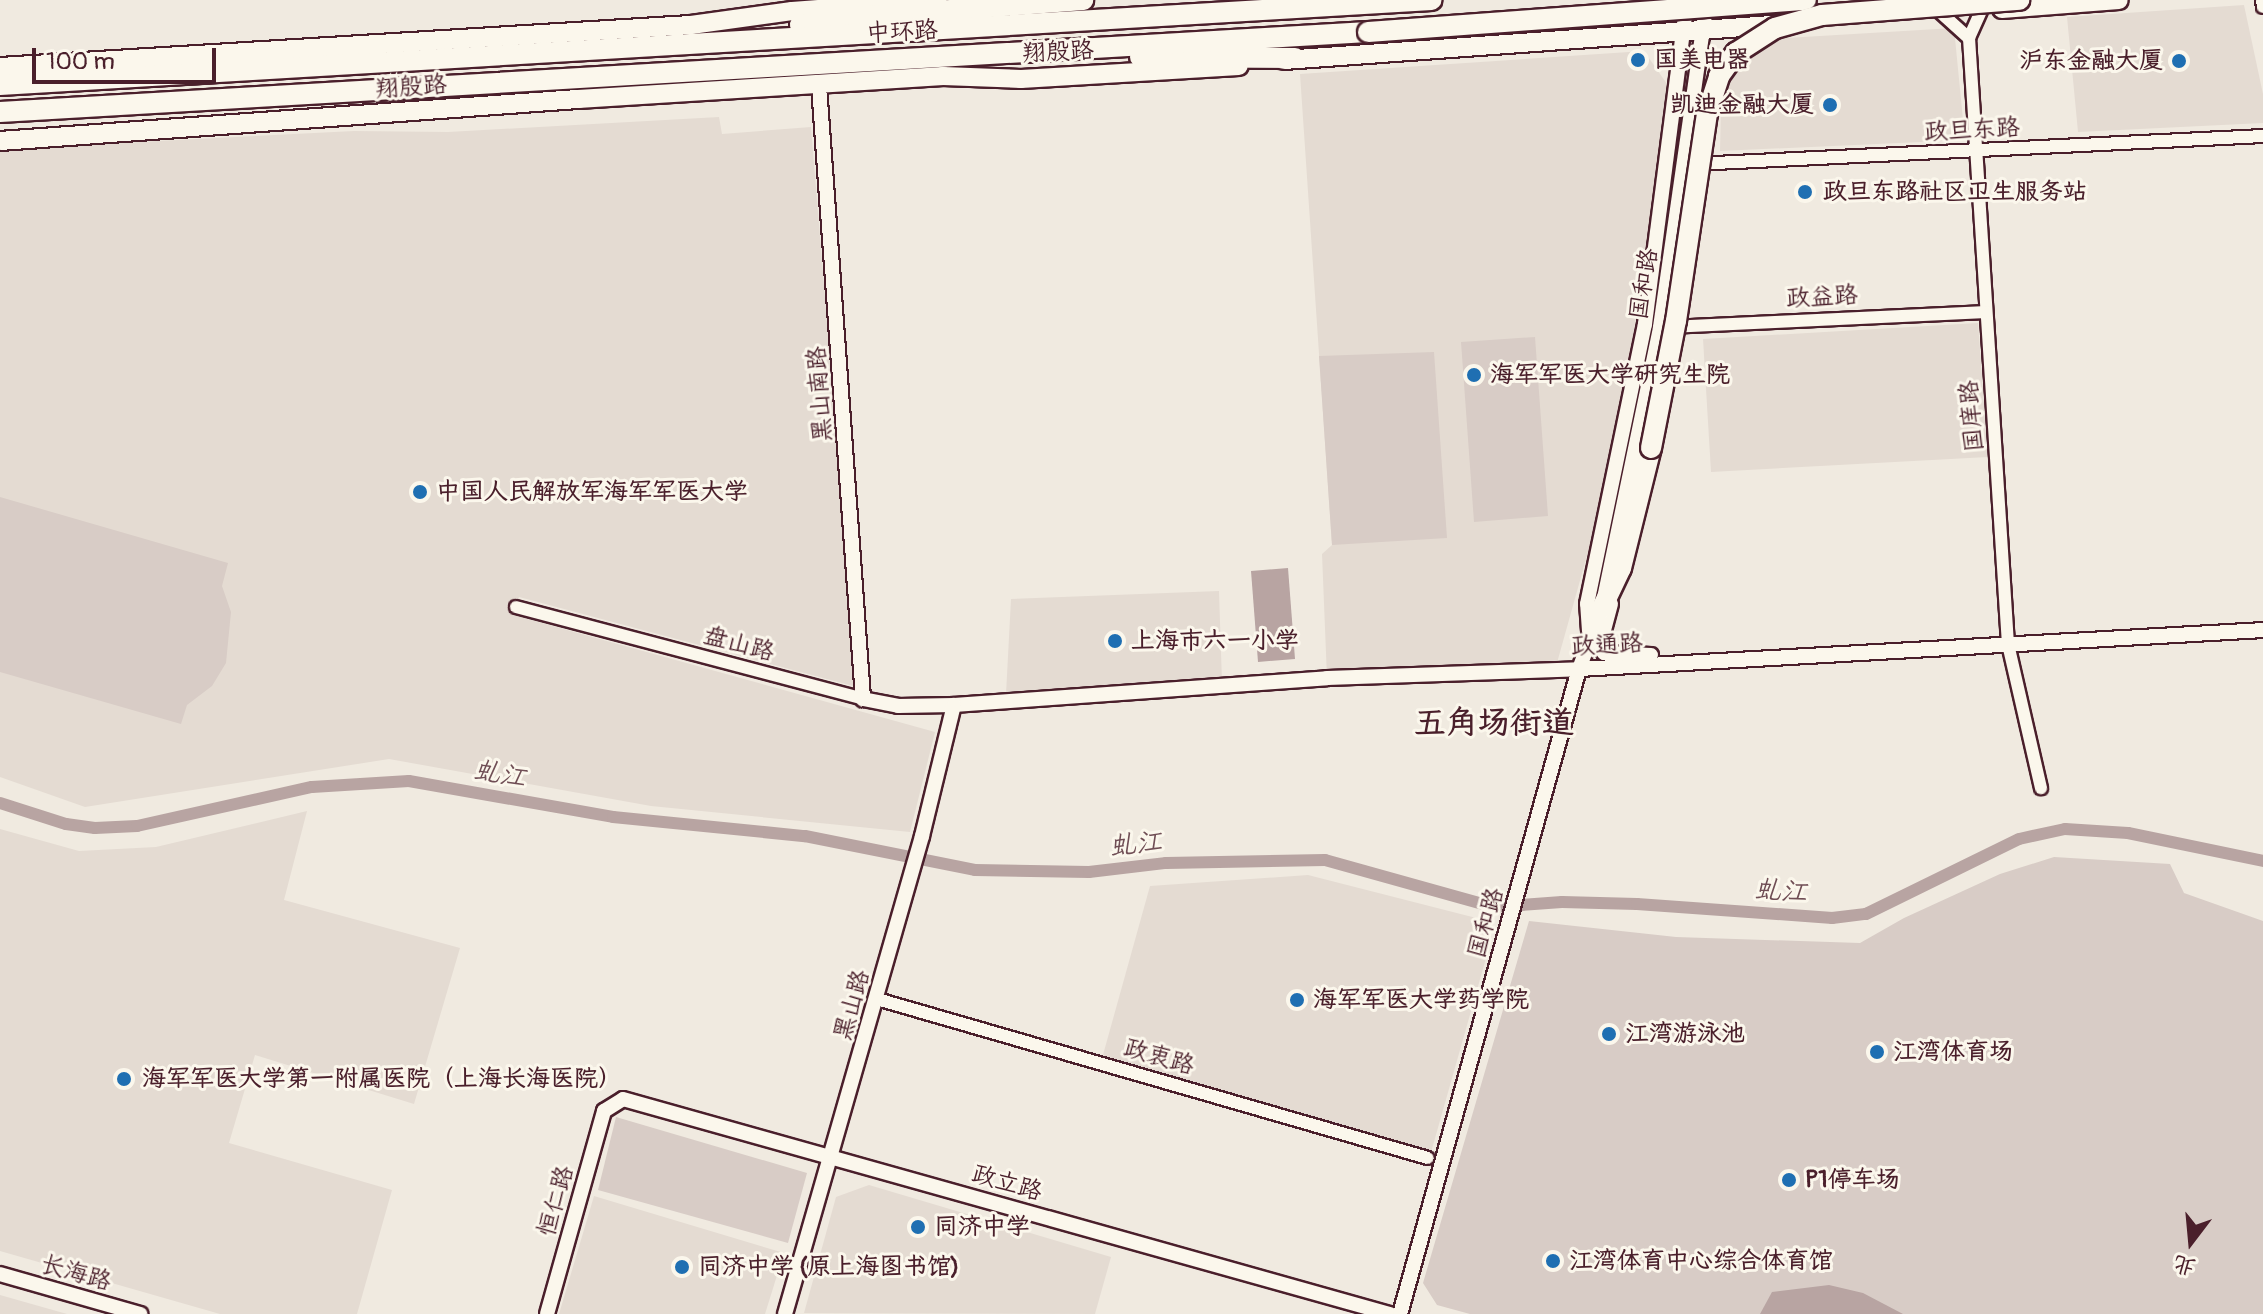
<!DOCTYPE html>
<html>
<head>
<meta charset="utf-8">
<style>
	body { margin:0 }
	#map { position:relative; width:2263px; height:1314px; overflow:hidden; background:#f0eae0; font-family:Pangolin,"LXGW WenKai TC",sans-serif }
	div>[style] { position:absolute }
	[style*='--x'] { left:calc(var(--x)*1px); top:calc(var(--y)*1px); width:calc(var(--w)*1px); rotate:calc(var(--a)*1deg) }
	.built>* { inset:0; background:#e4dbd2 }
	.green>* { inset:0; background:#d8ccc6 }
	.water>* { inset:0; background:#b8a4a2 }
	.canal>* { height:12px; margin:-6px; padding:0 6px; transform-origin:6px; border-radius:6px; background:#b8a4a2 }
	.roads { filter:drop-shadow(2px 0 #4a1f2b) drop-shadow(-2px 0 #4a1f2b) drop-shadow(0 2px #4a1f2b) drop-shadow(0 -2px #4a1f2b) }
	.minor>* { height:12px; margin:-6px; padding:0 6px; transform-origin:6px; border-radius:6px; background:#fbf7ec }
	.tertiary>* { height:14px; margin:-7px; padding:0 7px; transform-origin:7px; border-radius:7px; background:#fbf7ec }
	.primary>* { height:18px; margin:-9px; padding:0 9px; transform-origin:9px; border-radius:9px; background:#fbf7ec }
	.trunk>* { height:20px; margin:-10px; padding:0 10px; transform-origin:10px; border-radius:10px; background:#fbf7ec }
	.bridges { filter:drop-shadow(2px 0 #4a1f2b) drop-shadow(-2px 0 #4a1f2b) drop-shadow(0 2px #4a1f2b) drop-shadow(0 -2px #4a1f2b) }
	.trunk-bridge>* { height:20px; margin:-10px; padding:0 10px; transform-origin:10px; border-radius:10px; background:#fbf7ec }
	.dots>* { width:22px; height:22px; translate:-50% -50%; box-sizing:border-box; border:4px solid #fbf7ec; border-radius:50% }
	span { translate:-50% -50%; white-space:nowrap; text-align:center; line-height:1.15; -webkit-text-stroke:6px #fbf7ec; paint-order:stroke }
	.street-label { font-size:24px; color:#4a1f2b }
	.poi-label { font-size:24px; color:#4a1f2b; font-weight:700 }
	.left { translate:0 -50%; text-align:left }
	.right { translate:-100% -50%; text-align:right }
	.water-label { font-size:26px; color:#704e55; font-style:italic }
	.district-label { font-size:32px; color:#4a1f2b; font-weight:700 }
	.north { position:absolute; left:2151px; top:1202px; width:80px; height:80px; -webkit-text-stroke:6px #fbf7ec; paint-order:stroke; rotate:196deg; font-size:22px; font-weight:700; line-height:32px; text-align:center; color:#4a1f2b }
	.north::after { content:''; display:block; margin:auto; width:28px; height:36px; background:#4a1f2b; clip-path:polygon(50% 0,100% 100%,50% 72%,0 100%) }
	.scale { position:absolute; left:32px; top:48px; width:184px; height:36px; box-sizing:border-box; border:4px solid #4a1f2b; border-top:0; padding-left:10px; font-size:24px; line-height:28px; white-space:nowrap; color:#4a1f2b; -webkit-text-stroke:6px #fbf7ec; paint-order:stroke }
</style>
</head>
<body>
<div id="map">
	<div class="built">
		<div style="clip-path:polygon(2244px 5px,2263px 94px,2263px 123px,2078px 132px,2067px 17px)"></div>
		<div style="clip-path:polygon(1954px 28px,1965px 140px,1720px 151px,1721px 106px,1739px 60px,1768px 39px)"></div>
		<div style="clip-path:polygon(1644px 51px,1667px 84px,1653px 204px,1624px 395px,1593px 534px,1555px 670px,1327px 678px,1322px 554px,1332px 545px,1300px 74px)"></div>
		<div style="clip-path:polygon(719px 117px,722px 134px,811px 127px,857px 687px,519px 597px,513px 615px,935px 732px,910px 832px,651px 806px,389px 759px,85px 807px,0 777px,0 149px,354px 131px,448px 132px)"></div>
		<div style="clip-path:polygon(1978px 323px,1988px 457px,1711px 472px,1703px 339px)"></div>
		<div style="clip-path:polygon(1219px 591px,1222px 682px,1006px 694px,1011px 599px)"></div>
		<div style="clip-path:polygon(307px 811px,284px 900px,460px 948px,414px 1104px,255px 1055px,229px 1143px,392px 1190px,357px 1314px,220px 1314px,0 1251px,0 829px,79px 851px,156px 847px)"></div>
		<div style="clip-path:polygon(1308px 875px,1488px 921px,1492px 937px,1430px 1156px,1101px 1062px,1150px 886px)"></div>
		<div style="clip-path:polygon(869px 1185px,1111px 1257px,1095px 1314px,804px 1313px,836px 1197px)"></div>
		<div style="clip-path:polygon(594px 1196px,784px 1253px,765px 1314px,559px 1314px)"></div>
		<div style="clip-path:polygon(0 1295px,67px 1314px,0 1314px)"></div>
	</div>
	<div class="green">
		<div style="clip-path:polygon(1535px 337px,1548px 516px,1474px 522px,1461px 342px)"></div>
		<div style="clip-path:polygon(1434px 352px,1447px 538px,1332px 545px,1319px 356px)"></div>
		<div style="clip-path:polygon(0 497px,228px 563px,222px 586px,231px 612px,226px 663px,212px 686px,187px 705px,181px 724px,0 672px)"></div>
		<div style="clip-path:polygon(2054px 857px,2170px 864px,2184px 893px,2263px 921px,2263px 1314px,1470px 1314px,1437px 1305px,1423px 1283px,1529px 921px,1676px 937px,1860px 943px,1904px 918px,2000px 874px)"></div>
		<div style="clip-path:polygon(616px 1117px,807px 1173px,788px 1243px,598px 1190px)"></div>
	</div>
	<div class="water">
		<div style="clip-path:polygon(1288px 568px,1295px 659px,1258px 662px,1251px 571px)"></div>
		<div style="clip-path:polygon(1829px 1285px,1863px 1293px,1903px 1314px,1760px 1314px,1772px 1292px)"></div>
	</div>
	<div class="canal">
		<div style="--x:0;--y:803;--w:69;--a:17.7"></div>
		<div style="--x:66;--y:824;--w:29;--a:8"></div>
		<div style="--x:95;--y:828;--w:42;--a:-2.7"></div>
		<div style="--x:137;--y:826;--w:179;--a:-12.6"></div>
		<div style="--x:312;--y:787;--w:97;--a:-3.5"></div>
		<div style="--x:409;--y:781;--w:207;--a:10"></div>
		<div style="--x:613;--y:817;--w:193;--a:5.7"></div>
		<div style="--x:805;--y:836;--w:173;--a:11.3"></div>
		<div style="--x:975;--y:870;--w:114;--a:1"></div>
		<div style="--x:1089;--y:872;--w:78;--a:-6.7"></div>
		<div style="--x:1166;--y:863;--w:159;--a:-1.1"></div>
		<div style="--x:1325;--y:860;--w:174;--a:15.6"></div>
		<div style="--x:1493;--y:907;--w:69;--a:-4.1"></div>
		<div style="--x:1562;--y:902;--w:75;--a:1.5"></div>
		<div style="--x:1637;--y:904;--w:196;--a:4.1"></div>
		<div style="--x:1832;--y:918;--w:34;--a:-7"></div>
		<div style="--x:1866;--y:914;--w:170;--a:-26.1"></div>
		<div style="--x:2019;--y:839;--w:47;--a:-12.3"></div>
		<div style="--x:2065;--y:829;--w:63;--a:3.6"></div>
		<div style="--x:2128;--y:833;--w:138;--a:11.7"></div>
	</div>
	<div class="roads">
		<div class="minor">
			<div style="--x:2262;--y:0;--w:7;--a:82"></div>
			<div style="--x:1981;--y:11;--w:30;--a:114"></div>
			<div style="--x:1969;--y:38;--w:607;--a:86.32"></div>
			<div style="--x:2008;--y:644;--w:148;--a:77.1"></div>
			<div style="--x:1941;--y:13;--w:38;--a:42"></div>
			<div style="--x:1695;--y:164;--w:569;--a:-2.82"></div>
			<div style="--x:1670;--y:327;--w:316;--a:-2.7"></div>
			<div style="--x:516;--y:607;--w:359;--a:14.8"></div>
			<div style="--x:877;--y:999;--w:573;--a:16.1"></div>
		</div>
		<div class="tertiary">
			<div style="--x:819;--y:86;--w:615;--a:85.89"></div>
			<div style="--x:863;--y:699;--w:36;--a:11"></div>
			<div style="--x:898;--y:706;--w:56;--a:-1"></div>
			<div style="--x:954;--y:705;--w:374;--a:-4.1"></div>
			<div style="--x:1327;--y:678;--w:252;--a:-2"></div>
			<div style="--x:1579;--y:669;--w:685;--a:-3.26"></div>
			<div style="--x:1611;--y:604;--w:42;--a:105"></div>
			<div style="--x:1600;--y:645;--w:9;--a:63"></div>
			<div style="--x:1604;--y:653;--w:47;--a:2.4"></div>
			<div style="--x:1589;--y:631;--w:27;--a:-94"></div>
			<div style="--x:1587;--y:604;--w:286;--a:-78.3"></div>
			<div style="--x:1645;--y:324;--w:327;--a:-82.6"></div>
			<div style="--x:0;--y:1274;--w:146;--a:15.9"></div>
			<div style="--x:547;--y:1314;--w:211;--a:-74.3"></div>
			<div style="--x:604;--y:1111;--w:22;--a:-32"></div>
			<div style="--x:623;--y:1099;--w:797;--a:15.66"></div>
			<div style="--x:785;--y:1314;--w:497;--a:-74"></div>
			<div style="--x:922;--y:836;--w:135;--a:-76.3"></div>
			<div style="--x:1400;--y:1314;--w:669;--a:-74.49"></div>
			<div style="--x:1579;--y:669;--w:65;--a:-69.3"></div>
			<div style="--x:1602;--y:608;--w:287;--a:-78.3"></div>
			<div style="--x:1660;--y:327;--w:330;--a:-81.8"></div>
		</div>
		<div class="primary">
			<div style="--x:2002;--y:9;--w:117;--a:-4.4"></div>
			<div style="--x:1284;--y:60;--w:502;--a:-4.11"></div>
			<div style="--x:0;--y:67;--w:692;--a:-3.48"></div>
			<div style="--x:691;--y:25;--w:102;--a:-7.9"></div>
			<div style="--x:792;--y:11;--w:146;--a:-4.3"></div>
			<div style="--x:0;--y:141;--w:580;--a:-4.16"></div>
			<div style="--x:578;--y:99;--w:366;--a:-3.6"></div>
			<div style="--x:943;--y:76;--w:78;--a:2.2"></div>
			<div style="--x:1021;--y:79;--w:218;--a:-3.4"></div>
		</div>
		<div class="trunk">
			<div style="--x:800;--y:25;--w:45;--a:-9"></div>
			<div style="--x:844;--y:18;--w:240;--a:-4.3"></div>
			<div style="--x:1140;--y:57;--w:155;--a:0.4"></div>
			<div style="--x:0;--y:85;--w:1434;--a:-3.4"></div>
			<div style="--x:0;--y:112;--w:1370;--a:-3.35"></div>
			<div style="--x:1602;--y:608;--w:44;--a:-64.6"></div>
			<div style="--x:1621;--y:568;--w:124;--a:-76"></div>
		</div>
	</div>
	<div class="bridges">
		<div class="trunk-bridge">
			<div style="--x:1368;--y:32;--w:439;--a:-4.2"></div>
			<div style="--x:1651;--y:448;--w:129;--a:-78.9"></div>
			<div style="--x:1676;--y:321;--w:209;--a:-81.5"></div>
			<div style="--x:1707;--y:114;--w:40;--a:-72"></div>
			<div style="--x:1719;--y:76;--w:29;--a:-54"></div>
			<div style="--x:1736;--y:53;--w:46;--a:-32.7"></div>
			<div style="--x:1775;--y:28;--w:49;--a:-15.5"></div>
			<div style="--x:1822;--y:15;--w:198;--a:-4.4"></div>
		</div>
	</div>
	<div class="dots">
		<div style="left:1638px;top:60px;background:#1f6fb2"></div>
		<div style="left:2179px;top:61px;background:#1f6fb2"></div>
		<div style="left:1830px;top:105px;background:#1f6fb2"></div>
		<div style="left:1805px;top:192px;background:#1f6fb2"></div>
		<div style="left:1474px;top:375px;background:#1f6fb2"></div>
		<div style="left:420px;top:492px;background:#1f6fb2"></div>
		<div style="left:1115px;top:641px;background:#1f6fb2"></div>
		<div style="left:1297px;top:1000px;background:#1f6fb2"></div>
		<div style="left:1609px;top:1034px;background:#1f6fb2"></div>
		<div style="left:1877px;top:1052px;background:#1f6fb2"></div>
		<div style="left:124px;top:1079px;background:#1f6fb2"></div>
		<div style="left:1789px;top:1180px;background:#1f6fb2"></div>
		<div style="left:918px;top:1227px;background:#1f6fb2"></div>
		<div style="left:1553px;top:1261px;background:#1f6fb2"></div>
		<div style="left:682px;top:1267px;background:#1f6fb2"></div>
	</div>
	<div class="street-label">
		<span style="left:902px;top:32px;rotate:-3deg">中环路</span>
		<span style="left:1058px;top:52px;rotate:-3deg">翔殷路</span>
		<span style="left:411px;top:87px;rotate:-4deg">翔殷路</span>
		<span style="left:1972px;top:130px;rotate:-3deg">政旦东路</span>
		<span style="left:1644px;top:284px;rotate:-81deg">国和路</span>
		<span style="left:1822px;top:297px;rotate:-3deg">政益路</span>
		<span style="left:820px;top:394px;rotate:-94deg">黑山南路</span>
		<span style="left:1972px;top:416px;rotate:-95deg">国庠路</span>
		<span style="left:739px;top:644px;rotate:15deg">盘山路</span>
		<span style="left:1607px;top:645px;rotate:-3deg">政通路</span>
		<span style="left:1486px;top:923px;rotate:-74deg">国和路</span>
		<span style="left:852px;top:1005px;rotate:-74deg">黑山路</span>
		<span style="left:1159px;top:1057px;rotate:16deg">政衷路</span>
		<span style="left:1007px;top:1183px;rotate:16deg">政立路</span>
		<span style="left:556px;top:1201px;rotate:-74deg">恒仁路</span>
		<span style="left:76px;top:1273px;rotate:16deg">长海路</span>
	</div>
	<div class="poi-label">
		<span class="left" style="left:1654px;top:60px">国美电器</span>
		<span class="right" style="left:2163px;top:61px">沪东金融大厦</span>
		<span class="right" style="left:1814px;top:105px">凯迪金融大厦</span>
		<span class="left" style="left:1823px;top:192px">政旦东路社区卫生服务站</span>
		<span class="left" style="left:1490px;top:375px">海军军医大学研究生院</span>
		<span class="left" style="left:436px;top:492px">中国人民解放军海军军医大学</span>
		<span class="left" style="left:1131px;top:641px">上海市六一小学</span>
		<span class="left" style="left:1313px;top:1000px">海军军医大学药学院</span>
		<span class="left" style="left:1625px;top:1034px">江湾游泳池</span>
		<span class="left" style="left:1893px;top:1052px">江湾体育场</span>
		<span class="left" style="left:142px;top:1079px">海军军医大学第一附属医院（上海长海医院）</span>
		<span class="left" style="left:1805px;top:1180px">P1停车场</span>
		<span class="left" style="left:934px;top:1227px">同济中学</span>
		<span class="left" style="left:1569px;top:1261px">江湾体育中心综合体育馆</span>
		<span class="left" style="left:698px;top:1267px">同济中学 (原上海图书馆)</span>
	</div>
	<div class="water-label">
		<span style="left:500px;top:775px;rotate:10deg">虬江</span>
		<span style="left:1136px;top:845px;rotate:-6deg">虬江</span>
		<span style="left:1781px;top:892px;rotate:4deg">虬江</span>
	</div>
	<div class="district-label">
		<span style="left:1494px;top:723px">五角场街道</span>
	</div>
	<div class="north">北</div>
	<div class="scale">100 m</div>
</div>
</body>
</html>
